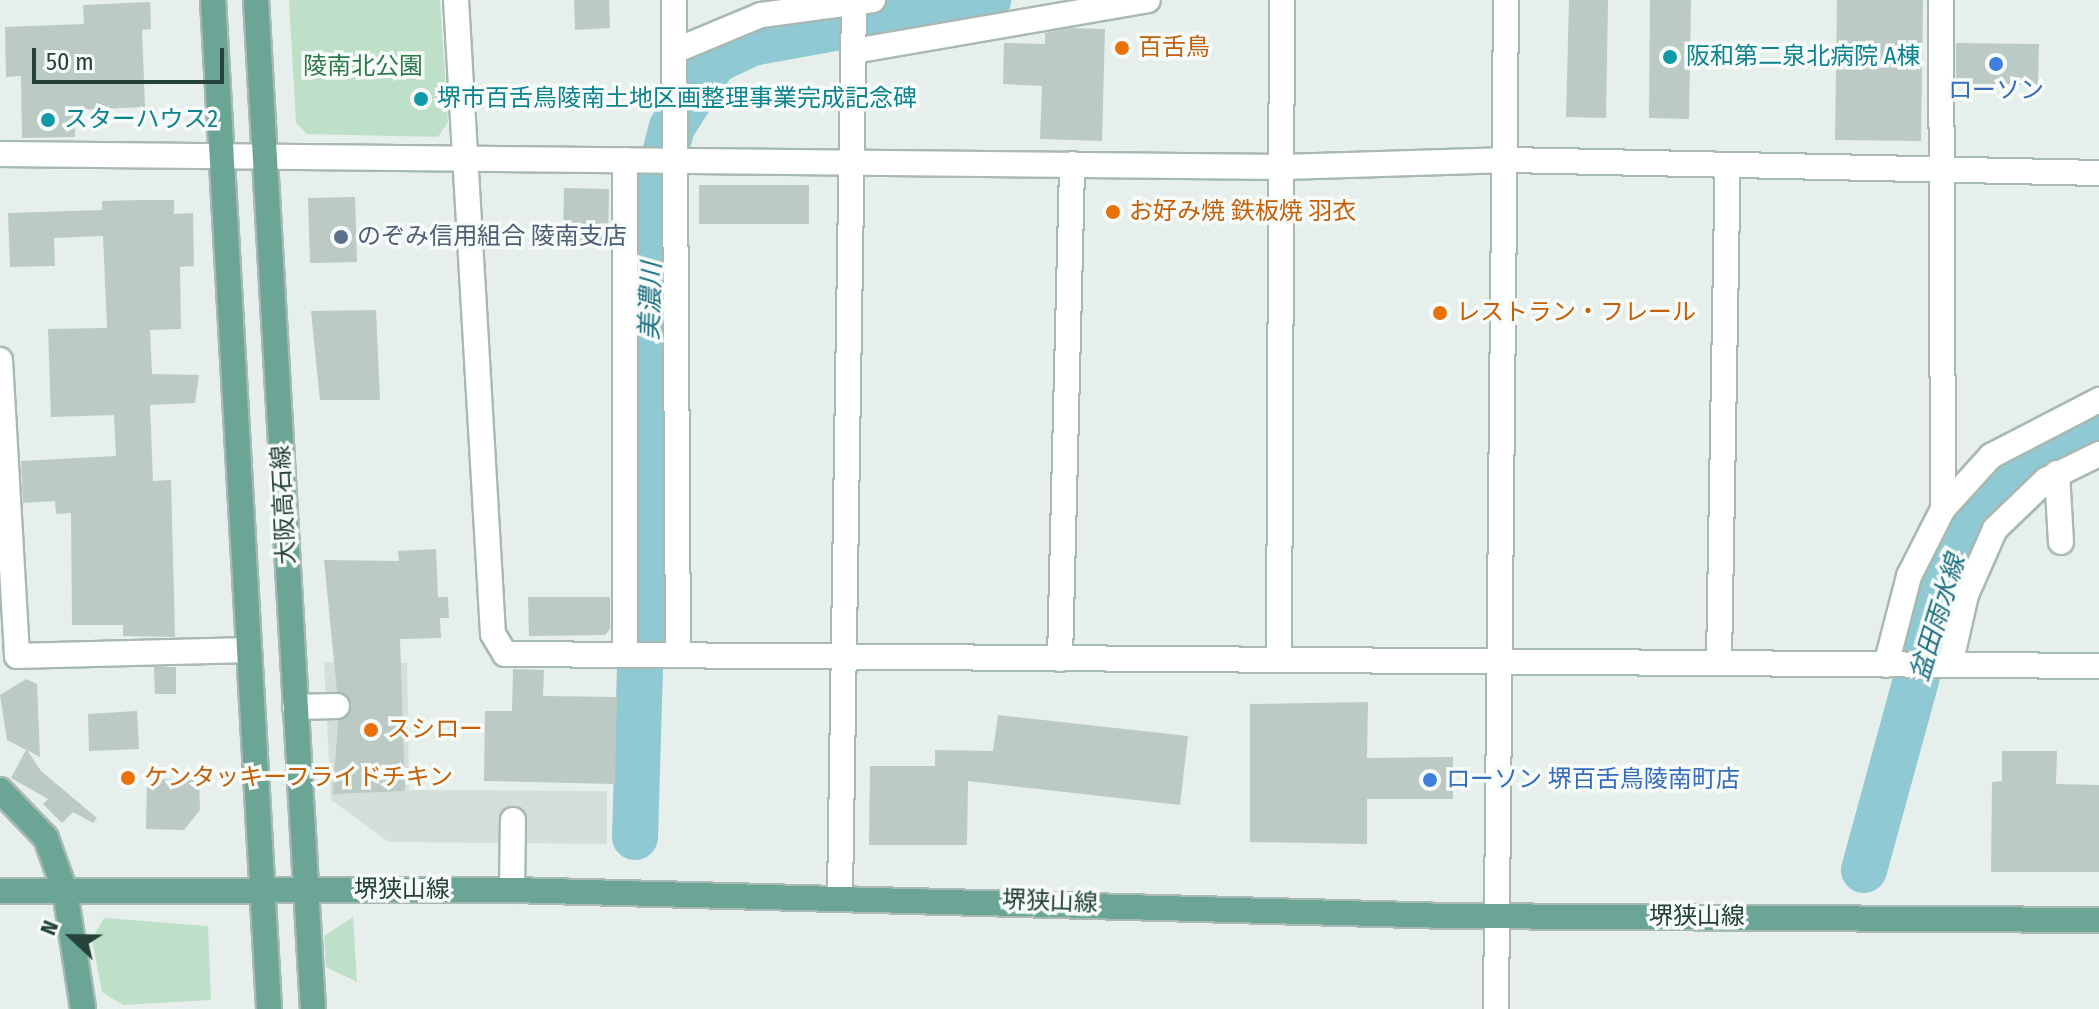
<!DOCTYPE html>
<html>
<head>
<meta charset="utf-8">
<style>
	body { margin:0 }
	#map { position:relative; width:2099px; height:1009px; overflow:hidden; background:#e6efeb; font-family:"Fira Sans Condensed","Noto Sans JP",sans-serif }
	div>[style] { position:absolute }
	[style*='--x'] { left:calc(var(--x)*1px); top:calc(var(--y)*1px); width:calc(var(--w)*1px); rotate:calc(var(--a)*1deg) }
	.built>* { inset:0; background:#d4dfda }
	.green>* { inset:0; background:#bfe0c8 }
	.river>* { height:46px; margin:-23px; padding:0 23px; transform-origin:23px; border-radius:23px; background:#8ec9d4 }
	.building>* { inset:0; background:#bbcac4 }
	.roads { filter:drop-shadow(2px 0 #a8b8b2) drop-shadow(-2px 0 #a8b8b2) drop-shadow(0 2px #a8b8b2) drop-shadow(0 -2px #a8b8b2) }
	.minor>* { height:24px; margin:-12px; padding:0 12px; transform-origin:12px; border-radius:12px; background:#fff }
	.major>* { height:24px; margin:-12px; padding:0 12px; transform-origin:12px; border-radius:12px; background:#6aa596 }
	.dots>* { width:22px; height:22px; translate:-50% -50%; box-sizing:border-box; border:4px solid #f7fbf9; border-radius:50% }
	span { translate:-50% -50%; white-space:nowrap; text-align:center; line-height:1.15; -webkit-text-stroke:7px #f7fbf9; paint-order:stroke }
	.food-label { font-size:24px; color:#c56008 }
	.left { translate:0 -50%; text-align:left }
	.culture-label { font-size:24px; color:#0d838f }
	.park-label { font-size:24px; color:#2d7a4b }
	.shop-label { font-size:24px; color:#366cbe }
	.service-label { font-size:24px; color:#4e5e75 }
	.street-label { font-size:24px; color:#24423a }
	.water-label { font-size:26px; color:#1c6f80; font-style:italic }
	.north { position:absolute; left:32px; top:897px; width:80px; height:80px; -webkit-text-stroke:6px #f7fbf9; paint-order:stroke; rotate:292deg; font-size:22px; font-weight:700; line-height:32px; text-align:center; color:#24423a }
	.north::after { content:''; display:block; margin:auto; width:28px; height:36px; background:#24423a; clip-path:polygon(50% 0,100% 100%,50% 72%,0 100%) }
	.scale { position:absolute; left:32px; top:48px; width:192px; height:36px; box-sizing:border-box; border:4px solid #24423a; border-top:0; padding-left:10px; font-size:24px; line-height:28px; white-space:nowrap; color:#24423a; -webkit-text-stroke:6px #f7fbf9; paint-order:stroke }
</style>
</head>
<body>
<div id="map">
	<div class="built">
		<div style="clip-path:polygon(324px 662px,407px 663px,409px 790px,607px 791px,607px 844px,389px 842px,331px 800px)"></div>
	</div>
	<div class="green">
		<div style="clip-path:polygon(289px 0,440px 0,448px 122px,438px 137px,307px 134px,296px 123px)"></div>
		<div style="clip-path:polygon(353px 917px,357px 982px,326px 967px,324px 936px)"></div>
		<div style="clip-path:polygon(104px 918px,208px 926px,211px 1000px,123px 1005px,102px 992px,92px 939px)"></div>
	</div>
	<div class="river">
		<div style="--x:635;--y:837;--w:642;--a:-88.3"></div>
		<div style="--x:654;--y:195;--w:70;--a:-75.2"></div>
		<div style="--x:672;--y:127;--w:78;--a:-57.5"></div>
		<div style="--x:714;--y:61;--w:42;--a:-25.3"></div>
		<div style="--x:752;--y:43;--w:240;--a:-10.3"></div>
		<div style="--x:1864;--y:870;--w:299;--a:-74.7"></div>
		<div style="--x:1943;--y:582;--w:70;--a:-65.6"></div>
		<div style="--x:1972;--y:518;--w:99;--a:-40.9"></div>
		<div style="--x:2047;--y:453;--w:56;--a:-22.9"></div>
	</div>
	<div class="building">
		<div style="clip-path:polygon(574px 0,609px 0,610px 28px,575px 30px)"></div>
		<div style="clip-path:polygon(1569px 0,1608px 0,1606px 118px,1566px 117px)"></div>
		<div style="clip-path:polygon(1650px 0,1691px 0,1689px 119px,1649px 118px)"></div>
		<div style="clip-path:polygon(1837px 0,1923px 0,1921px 141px,1835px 140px)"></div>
		<div style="clip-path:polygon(150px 2px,151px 29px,142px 30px,145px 107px,75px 110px,75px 137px,22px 138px,21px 76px,6px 77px,5px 27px,84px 24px,83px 5px)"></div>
		<div style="clip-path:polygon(1072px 28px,1105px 29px,1102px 141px,1040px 139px,1042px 86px,1003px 84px,1004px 43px,1045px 44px,1045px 33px)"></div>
		<div style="clip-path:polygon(1956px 43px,2039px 44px,2038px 85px,1956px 84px)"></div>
		<div style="clip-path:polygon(699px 185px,809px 185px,809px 224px,699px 224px)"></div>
		<div style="clip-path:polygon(564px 188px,609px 189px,608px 243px,563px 242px)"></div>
		<div style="clip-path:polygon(355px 197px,357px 262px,310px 263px,308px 198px)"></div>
		<div style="clip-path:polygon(140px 200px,174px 200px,174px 214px,193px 213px,194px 266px,180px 267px,181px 329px,150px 330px,152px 374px,199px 375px,195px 403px,150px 405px,153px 481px,171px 480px,175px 637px,123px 636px,123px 625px,72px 625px,71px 513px,56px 514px,55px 501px,23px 503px,21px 461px,116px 456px,114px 415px,51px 417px,48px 329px,107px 328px,103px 236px,54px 238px,55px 266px,10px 267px,8px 213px,102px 210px,102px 201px)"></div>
		<div style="clip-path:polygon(376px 310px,380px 400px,320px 400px,311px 311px)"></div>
		<div style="clip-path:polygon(436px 549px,438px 597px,448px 597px,449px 618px,440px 618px,441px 638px,400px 639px,405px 791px,333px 794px,338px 721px,352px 705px,337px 691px,324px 560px,399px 561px,398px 551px)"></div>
		<div style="clip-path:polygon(528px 597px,610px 597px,610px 629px,605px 635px,529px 636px)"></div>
		<div style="clip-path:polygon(154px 667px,176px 667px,176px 694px,155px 694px)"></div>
		<div style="clip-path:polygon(513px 669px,544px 670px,543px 696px,617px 697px,615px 784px,484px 781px,485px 711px,512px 711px)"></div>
		<div style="clip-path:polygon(26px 679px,37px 684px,40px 757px,27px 750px,41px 771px,97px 818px,93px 823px,73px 812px,62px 823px,43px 804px,48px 799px,11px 778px,26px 750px,7px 740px,0 695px)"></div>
		<div style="clip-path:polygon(1368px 702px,1367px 758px,1453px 757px,1453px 799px,1367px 799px,1367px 844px,1250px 842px,1250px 704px)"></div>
		<div style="clip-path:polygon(137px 711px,139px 749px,89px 751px,88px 714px)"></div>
		<div style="clip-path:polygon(998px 715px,1188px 736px,1180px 805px,968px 781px,967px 845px,869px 845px,870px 766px,935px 766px,935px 750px,993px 751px)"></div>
		<div style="clip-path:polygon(2002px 751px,2057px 751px,2056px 784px,2099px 785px,2099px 872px,1991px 872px,1992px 782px,2002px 781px)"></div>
		<div style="clip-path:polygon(147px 779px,199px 780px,200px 810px,184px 830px,146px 829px)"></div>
	</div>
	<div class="roads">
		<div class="minor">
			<div style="--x:456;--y:0;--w:635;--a:86.66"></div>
			<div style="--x:493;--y:634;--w:23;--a:59"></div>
			<div style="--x:505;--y:654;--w:1594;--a:0.43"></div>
			<div style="--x:674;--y:0;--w:655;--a:89.65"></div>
			<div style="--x:1941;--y:0;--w:509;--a:89.77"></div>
			<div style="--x:677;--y:50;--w:91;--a:-22.6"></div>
			<div style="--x:761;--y:15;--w:113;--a:-7.6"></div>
			<div style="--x:854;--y:51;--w:298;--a:-9.8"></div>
			<div style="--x:0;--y:154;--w:1284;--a:0.58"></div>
			<div style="--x:1284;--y:167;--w:225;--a:-1.8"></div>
			<div style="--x:1509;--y:160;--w:590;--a:1.26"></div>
			<div style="--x:625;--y:160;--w:495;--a:90"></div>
			<div style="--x:0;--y:360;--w:296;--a:86.7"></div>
			<div style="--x:17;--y:656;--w:230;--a:-1.5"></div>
			<div style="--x:2057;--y:473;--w:69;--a:86.7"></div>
			<div style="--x:1060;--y:659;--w:495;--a:-88.6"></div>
			<div style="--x:1279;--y:660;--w:660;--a:-89.74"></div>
			<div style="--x:1719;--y:661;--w:495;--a:-89"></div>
			<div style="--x:1886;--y:665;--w:92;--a:-75.5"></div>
			<div style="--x:1909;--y:576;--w:75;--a:-63.1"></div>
			<div style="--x:1943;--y:509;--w:72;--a:-47.8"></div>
			<div style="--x:1991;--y:456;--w:122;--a:-27.4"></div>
			<div style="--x:1950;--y:665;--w:72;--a:-77.1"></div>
			<div style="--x:1966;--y:595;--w:72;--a:-66.3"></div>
			<div style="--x:1995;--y:529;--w:71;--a:-43.9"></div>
			<div style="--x:2046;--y:480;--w:59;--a:-26.1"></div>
			<div style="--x:295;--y:707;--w:42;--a:-1.4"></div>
			<div style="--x:512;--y:890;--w:70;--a:-89.2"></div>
			<div style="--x:840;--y:895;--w:895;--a:-89.1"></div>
			<div style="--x:1496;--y:1009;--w:1009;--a:-89.43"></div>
		</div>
		<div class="major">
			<div style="--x:213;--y:0;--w:1011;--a:86.82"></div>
			<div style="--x:256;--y:0;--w:1011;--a:86.77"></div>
			<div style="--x:0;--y:790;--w:66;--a:46.2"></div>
			<div style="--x:46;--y:838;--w:56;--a:70.3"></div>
			<div style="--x:65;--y:891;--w:119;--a:81.3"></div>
			<div style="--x:0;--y:891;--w:512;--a:-0.11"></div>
			<div style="--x:512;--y:890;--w:937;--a:1.59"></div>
			<div style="--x:1449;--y:916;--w:650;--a:0.35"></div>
		</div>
	</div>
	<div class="dots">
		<div style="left:1122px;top:48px;background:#e8710a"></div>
		<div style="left:1670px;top:57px;background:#0f9aa8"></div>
		<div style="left:1996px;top:64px;background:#3f7fe0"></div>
		<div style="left:421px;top:99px;background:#0f9aa8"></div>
		<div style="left:48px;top:120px;background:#0f9aa8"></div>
		<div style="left:1113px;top:212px;background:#e8710a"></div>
		<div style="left:341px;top:237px;background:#5c6f8a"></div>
		<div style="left:1440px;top:313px;background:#e8710a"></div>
		<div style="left:371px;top:730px;background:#e8710a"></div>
		<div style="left:128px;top:778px;background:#e8710a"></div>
		<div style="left:1430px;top:780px;background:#3f7fe0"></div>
	</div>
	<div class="food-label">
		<span class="left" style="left:1138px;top:48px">百舌鳥</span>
		<span class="left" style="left:1129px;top:212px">お好み焼 鉄板焼 羽衣</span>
		<span class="left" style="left:1456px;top:313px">レストラン・フレール</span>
		<span class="left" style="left:387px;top:730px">スシロー</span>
		<span class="left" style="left:144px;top:778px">ケンタッキーフライドチキン</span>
	</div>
	<div class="culture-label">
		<span class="left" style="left:1686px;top:57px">阪和第二泉北病院 A棟</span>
		<span class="left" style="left:437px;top:99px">堺市百舌鳥陵南土地区画整理事業完成記念碑</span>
		<span class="left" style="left:64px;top:120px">スターハウス2</span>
	</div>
	<div class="park-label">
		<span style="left:363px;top:67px">陵南北公園</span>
	</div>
	<div class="shop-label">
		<span style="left:1996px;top:91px">ローソン</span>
		<span class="left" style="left:1446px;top:780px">ローソン 堺百舌鳥陵南町店</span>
	</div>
	<div class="service-label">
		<span class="left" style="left:357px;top:237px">のぞみ信用組合 陵南支店</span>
	</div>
	<div class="street-label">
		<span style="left:284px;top:505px;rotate:-93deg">大阪高石線</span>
		<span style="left:402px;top:890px">堺狭山線</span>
		<span style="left:1050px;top:902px;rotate:2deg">堺狭山線</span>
		<span style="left:1697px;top:917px">堺狭山線</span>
	</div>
	<div class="water-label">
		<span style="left:651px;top:301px;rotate:-88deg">美濃川</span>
		<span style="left:1938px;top:618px;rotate:-73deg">盆田雨水線</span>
	</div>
	<div class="north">N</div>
	<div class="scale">50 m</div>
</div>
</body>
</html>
